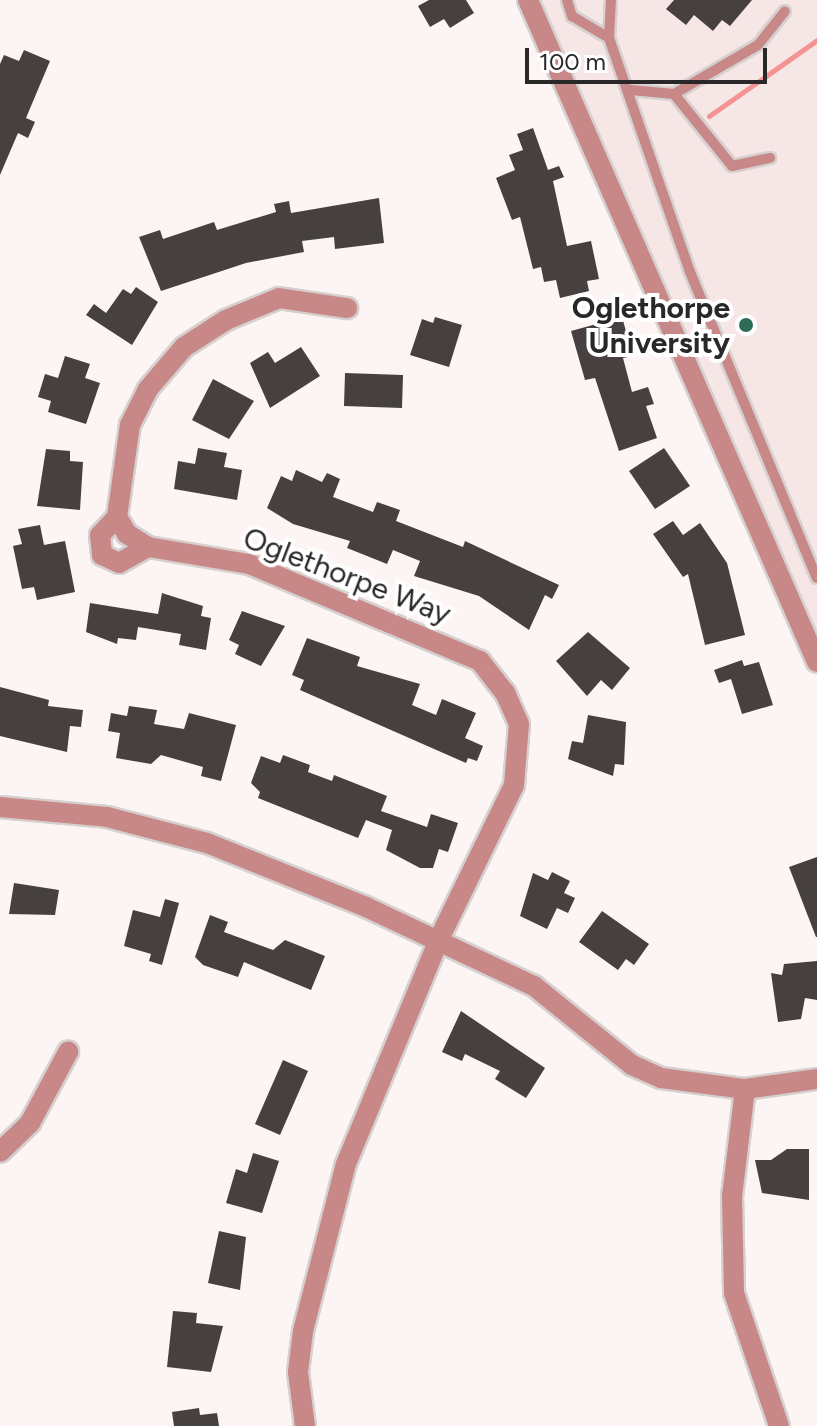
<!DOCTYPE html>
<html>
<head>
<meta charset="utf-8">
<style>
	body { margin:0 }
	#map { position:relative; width:817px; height:1426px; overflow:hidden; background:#fcf5f4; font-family:Figtree,sans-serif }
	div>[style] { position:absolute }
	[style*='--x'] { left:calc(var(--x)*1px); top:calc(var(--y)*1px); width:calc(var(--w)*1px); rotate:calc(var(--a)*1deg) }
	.built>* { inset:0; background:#f6e6e5 }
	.stream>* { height:5px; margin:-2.5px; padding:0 2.5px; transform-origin:2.5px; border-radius:2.5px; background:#f39394 }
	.building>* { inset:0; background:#464140 }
	.roads { filter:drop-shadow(2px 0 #d6d0cf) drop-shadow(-2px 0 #d6d0cf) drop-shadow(0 2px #d6d0cf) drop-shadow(0 -2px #d6d0cf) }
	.service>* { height:10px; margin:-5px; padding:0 5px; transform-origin:5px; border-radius:5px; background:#c88888 }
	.minor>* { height:20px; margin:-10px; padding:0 10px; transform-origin:10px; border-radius:10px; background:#c88888 }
	.tertiary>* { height:20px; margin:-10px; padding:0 10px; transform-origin:10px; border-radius:10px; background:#c88888 }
	.dots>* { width:22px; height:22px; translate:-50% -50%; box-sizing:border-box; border:4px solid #fff; border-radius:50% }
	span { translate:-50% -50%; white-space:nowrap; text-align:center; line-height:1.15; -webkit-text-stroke:8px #fff; paint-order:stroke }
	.poi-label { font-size:30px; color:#292727; font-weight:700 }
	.right { translate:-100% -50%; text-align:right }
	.street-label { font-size:30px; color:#292727 }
	.scale { position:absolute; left:525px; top:48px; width:242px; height:36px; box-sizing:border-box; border:4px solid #292727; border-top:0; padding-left:10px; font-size:24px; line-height:28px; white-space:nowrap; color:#292727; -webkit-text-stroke:6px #fff; paint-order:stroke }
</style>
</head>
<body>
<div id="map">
	<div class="built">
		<div style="clip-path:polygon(535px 0,817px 0,817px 650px)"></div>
	</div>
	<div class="stream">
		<div style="--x:709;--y:116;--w:132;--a:-35.1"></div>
	</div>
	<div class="building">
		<div style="clip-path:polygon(429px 0,466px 0,474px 13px,450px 28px,444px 19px,430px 27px,418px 6px)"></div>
		<div style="clip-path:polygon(674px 0,752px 0,730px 26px,722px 20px,713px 31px,694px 15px,686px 25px,666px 9px)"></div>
		<div style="clip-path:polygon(24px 50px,50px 61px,26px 118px,35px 122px,28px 138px,18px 133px,0 175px,0 64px,4px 55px,19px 61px)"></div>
		<div style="clip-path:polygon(533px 128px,548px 170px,559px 166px,564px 177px,553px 181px,567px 246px,591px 241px,599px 279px,587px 281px,589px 291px,560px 298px,556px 280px,544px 282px,541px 267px,533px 269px,520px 217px,512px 220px,496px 178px,515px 170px,509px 155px,523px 150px,517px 134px)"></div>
		<div style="clip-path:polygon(379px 198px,384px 243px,335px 249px,334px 237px,302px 241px,304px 252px,246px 263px,161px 291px,139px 237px,160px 230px,163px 239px,214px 222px,217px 230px,276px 212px,274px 204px,289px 201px,291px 213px)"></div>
		<div style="clip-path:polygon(136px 287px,158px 302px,132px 345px,86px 315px,94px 304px,106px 313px,123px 289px,131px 294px)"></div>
		<div style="clip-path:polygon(435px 317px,462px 325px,449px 367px,410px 355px,422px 319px,433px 323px)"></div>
		<div style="clip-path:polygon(622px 317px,633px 356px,623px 358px,632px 392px,648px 387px,654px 404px,646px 406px,657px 438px,619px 451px,595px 378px,585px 380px,571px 331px)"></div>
		<div style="clip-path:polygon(301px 347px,320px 376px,270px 408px,250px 363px,268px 352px,275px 363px)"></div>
		<div style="clip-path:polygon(65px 356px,90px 364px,85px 378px,100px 383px,86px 424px,48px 412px,51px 401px,38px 397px,45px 374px,58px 378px)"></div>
		<div style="clip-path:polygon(345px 373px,403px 375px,402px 408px,344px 406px)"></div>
		<div style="clip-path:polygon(213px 379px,254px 401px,229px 439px,192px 420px)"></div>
		<div style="clip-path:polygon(198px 448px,227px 453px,224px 467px,242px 470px,237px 500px,174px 489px,178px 461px,195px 464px)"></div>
		<div style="clip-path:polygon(664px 448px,690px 486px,655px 509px,629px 471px)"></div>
		<div style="clip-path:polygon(46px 449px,70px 451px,70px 461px,83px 462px,80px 510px,37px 506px)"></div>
		<div style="clip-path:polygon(296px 470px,322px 482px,327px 473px,340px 479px,333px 497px,373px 512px,377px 502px,400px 510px,396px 521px,463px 547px,465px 541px,559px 585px,552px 599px,545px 595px,529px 630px,479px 596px,414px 576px,420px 561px,393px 550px,387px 564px,347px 548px,350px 541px,293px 524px,267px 508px,281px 476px,292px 481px)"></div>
		<div style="clip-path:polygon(673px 521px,683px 535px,700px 523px,727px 563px,745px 635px,705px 645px,688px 574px,683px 577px,653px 534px)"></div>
		<div style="clip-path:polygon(40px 525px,44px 545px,65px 541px,75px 592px,37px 600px,34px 587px,22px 589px,13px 546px,22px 544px,18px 529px)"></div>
		<div style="clip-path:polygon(162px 593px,203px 606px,201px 616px,211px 618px,206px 650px,179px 645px,181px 634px,138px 627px,136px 640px,118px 638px,117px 644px,86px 632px,90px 603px,158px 614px)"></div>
		<div style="clip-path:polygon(242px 611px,285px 626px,261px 666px,235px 654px,239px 645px,229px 640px)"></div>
		<div style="clip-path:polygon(588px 632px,630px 668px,612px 690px,601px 680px,587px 696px,556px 661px)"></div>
		<div style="clip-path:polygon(307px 638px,360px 657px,357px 666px,420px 684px,412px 705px,436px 715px,442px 699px,476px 713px,465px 738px,483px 746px,477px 761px,468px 758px,466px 763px,300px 690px,304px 680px,292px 675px)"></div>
		<div style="clip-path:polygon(742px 660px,744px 666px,759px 662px,773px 705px,742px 714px,731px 679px,719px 683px,714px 670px)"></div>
		<div style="clip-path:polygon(0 687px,49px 700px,48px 706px,83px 710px,81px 727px,70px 726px,67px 752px,0 736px)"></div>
		<div style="clip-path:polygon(129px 706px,157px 710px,154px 724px,184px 729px,189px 713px,236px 725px,221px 781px,201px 776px,203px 767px,161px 755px,151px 764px,116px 758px,120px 733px,108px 731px,111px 713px,127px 716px)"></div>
		<div style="clip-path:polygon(588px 715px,626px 722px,624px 765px,615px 764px,613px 776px,568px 759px,572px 741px,583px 743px)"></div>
		<div style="clip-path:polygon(283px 755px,310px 765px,308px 772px,332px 781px,334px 775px,387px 796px,381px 811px,427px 827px,431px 814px,458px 823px,448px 852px,439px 849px,433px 868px,420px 868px,386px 850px,392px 830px,366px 820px,358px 838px,258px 798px,260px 792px,251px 783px,261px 756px,280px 763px)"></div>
		<div style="clip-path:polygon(817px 857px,817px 937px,816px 937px,789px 867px)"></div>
		<div style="clip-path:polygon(552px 872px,570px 881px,564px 893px,575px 898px,568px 913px,557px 908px,547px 929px,520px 916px,533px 873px,548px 880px)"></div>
		<div style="clip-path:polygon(14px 883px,59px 890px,55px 915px,9px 914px)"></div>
		<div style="clip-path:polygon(165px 899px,179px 903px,162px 965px,149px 961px,151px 954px,124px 946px,133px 910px,160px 917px)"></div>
		<div style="clip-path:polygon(602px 911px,649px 944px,634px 965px,626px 959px,618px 970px,579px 942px)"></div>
		<div style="clip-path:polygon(210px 915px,228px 922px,224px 932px,273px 950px,285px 940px,325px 956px,311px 990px,244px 962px,238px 977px,203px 965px,195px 957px)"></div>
		<div style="clip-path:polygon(817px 961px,817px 1000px,805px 998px,801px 1019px,778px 1022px,771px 973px,782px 975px,784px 964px)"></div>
		<div style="clip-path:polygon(461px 1011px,545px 1068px,526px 1098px,495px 1079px,500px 1071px,465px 1054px,462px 1061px,442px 1052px)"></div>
		<div style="clip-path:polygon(283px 1060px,308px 1071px,280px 1135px,255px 1124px)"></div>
		<div style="clip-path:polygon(787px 1149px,809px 1149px,809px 1200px,762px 1193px,755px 1160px,771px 1160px)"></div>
		<div style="clip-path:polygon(253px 1153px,279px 1161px,262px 1213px,226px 1203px,236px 1169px,247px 1173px)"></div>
		<div style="clip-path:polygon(219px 1231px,246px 1237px,240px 1290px,208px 1283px)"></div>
		<div style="clip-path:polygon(173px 1311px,197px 1313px,196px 1323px,223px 1326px,211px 1372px,167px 1367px)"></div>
		<div style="clip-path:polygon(199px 1408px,200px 1415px,217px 1413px,219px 1426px,174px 1426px,172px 1412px)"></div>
	</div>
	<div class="roads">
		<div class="service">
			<div style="--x:567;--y:0;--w:17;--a:73"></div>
			<div style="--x:572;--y:16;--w:43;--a:30.7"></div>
			<div style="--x:611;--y:0;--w:38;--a:93"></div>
			<div style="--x:609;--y:38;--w:248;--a:70.9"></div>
			<div style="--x:690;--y:272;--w:331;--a:67.5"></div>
			<div style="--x:631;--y:90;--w:43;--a:5.3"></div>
			<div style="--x:674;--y:94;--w:92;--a:51.1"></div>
			<div style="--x:732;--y:166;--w:39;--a:-12"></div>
			<div style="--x:674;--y:94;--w:97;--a:-30.3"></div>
			<div style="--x:758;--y:45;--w:43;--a:-51.5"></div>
		</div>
		<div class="minor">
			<div style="--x:528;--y:0;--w:722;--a:66.42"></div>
			<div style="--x:117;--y:517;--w:25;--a:133"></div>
			<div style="--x:100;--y:535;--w:20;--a:84"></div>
			<div style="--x:102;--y:555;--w:19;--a:25"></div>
			<div style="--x:119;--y:563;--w:33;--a:-29"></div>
			<div style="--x:745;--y:1089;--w:108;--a:96.9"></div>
			<div style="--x:732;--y:1196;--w:97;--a:88.8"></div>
			<div style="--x:734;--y:1293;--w:140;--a:71.3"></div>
			<div style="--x:0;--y:1152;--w:42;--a:-44"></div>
			<div style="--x:30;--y:1123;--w:81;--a:-61.8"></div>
			<div style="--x:305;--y:1426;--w:54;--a:-97.4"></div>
			<div style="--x:298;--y:1372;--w:41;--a:-83"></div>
			<div style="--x:303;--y:1331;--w:172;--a:-75.6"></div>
			<div style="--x:346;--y:1164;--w:243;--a:-67.5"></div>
			<div style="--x:439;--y:939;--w:171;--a:-64"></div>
			<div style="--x:514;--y:785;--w:61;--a:-85.3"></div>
			<div style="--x:519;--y:724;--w:34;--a:-114"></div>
			<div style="--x:505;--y:693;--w:41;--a:-128"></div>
			<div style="--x:480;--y:661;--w:251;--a:-157.2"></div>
			<div style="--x:249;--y:564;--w:102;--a:-170.4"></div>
			<div style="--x:148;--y:547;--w:25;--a:-148"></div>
			<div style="--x:127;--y:534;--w:20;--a:-120"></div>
			<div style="--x:117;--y:517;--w:93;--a:-82"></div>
			<div style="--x:130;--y:425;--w:40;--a:-63.4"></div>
			<div style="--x:148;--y:389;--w:55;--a:-49.4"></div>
			<div style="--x:184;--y:347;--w:50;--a:-32.7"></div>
			<div style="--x:226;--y:320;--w:57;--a:-22.5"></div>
			<div style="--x:279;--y:298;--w:69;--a:8.4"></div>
		</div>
		<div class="tertiary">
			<div style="--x:0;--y:807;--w:107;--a:5.3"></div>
			<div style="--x:107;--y:817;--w:103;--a:14.6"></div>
			<div style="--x:207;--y:843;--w:171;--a:21.9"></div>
			<div style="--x:366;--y:907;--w:186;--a:25.2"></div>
			<div style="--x:534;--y:986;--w:126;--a:38.9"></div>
			<div style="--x:632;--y:1065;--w:32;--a:24"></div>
			<div style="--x:661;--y:1078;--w:85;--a:7.5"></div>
			<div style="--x:745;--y:1089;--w:73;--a:-7.9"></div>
		</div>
	</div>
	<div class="dots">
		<div style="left:746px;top:325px;background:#2e6c58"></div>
	</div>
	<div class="poi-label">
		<span class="right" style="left:730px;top:325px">Oglethorpe<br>University</span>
	</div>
	<div class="street-label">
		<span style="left:347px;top:576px;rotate:21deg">Oglethorpe Way</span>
	</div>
	<div class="scale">100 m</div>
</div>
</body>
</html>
